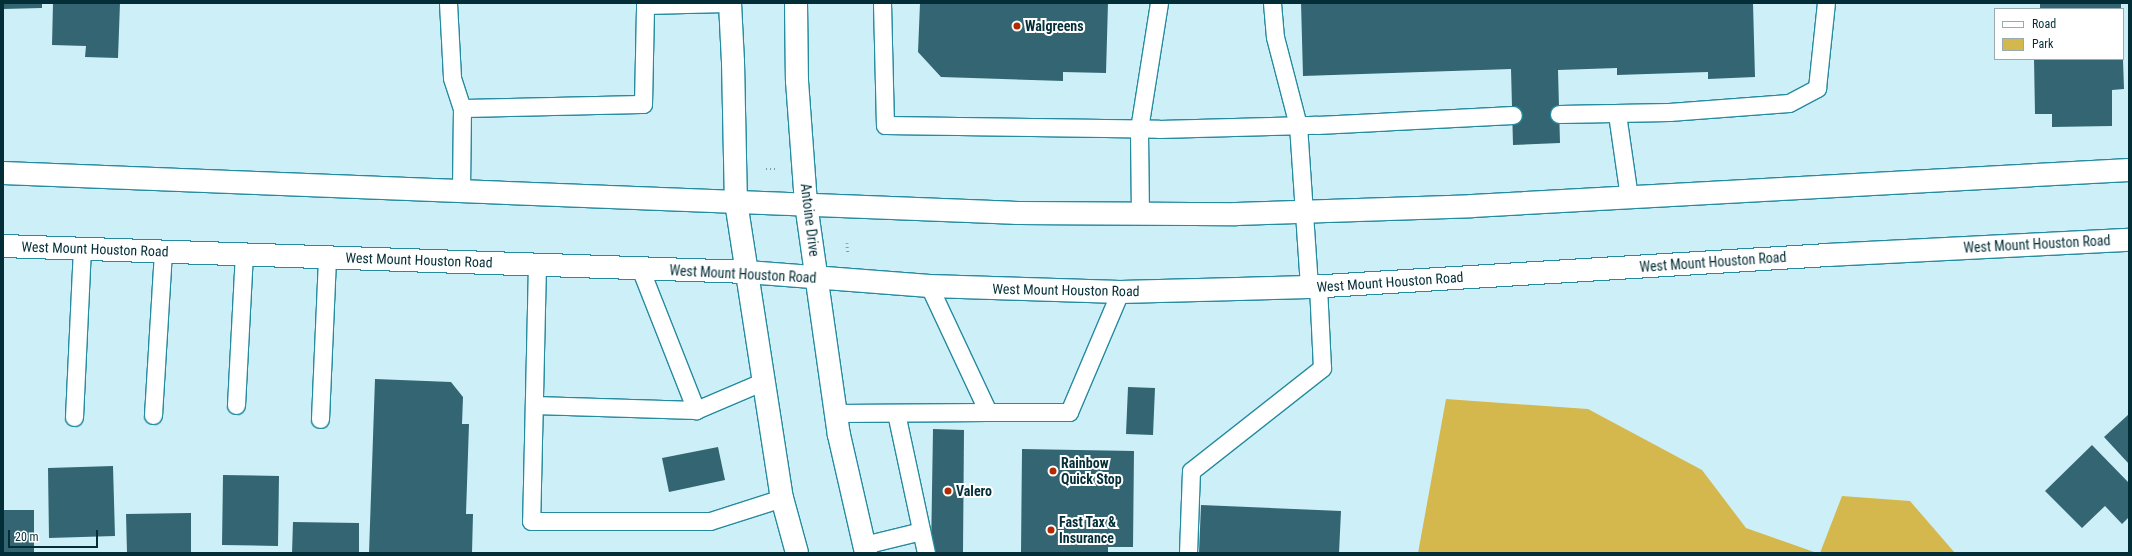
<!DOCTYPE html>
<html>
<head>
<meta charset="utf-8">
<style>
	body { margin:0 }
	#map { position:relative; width:2132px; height:556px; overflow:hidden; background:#cdf0f8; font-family:"Roboto Condensed",sans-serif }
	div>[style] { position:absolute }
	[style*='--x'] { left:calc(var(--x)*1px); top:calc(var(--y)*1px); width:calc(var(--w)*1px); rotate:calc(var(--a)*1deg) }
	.green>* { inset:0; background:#d4b84e }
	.building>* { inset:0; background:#336672 }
	.path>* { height:2.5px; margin-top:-1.25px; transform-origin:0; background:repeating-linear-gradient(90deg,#799fa8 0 1px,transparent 0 4px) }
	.roads { filter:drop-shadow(1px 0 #268b9f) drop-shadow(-1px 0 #268b9f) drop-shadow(0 1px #268b9f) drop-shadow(0 -1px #268b9f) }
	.service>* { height:17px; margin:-8.5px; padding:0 8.5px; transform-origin:8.5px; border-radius:8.5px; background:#fff }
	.secondary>* { height:22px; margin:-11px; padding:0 11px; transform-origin:11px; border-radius:11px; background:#fff }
	.dots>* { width:11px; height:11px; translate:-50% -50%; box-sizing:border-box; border:2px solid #fff; border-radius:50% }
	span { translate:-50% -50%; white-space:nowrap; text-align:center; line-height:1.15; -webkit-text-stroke:4px #fff; paint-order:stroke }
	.poi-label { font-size:14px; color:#032e37; font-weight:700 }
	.left { translate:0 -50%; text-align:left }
	.street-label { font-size:14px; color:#032e37 }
	.frame { position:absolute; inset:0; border:4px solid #032e37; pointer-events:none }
	.legend { position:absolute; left:1994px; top:8px; width:130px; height:52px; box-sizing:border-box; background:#fff; border:1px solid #9aabaf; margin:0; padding:5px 7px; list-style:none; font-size:12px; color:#032e37 }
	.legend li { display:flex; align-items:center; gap:8px; height:20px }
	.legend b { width:20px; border:1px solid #9aabaf }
	.scale { position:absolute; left:8px; top:530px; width:90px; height:18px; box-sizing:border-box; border:2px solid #032e37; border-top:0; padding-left:5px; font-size:12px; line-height:14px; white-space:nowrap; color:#032e37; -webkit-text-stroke:3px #fff; paint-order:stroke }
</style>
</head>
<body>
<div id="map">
	<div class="green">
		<div style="clip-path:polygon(1446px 399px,1588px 409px,1702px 470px,1746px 528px,1817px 553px,1418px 553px)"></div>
		<div style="clip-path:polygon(1842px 496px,1910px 501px,1955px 553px,1820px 553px)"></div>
	</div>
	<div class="building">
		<div style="clip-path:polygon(3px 3px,42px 3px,42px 8px,3px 9px)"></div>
		<div style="clip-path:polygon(53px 3px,120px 3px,118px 58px,85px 57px,86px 46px,52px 45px)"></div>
		<div style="clip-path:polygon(920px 3px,1108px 3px,1106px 73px,1063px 72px,1063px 81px,941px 77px,918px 52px)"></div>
		<div style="clip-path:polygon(1301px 3px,1753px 3px,1755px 77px,1708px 79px,1708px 72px,1617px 75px,1617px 68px,1558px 70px,1560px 143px,1513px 145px,1511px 69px,1303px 76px)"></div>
		<div style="clip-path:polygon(2040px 3px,2121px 3px,2121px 9px,2040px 9px)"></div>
		<div style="clip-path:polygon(2034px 59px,2123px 59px,2124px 89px,2112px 90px,2112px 126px,2052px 127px,2052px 114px,2035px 114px)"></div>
		<div style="clip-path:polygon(375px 379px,451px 382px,463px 397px,462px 424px,469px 424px,466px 514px,473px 514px,472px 553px,369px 553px)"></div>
		<div style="clip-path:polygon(1128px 387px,1155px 388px,1153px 435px,1126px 434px)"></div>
		<div style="clip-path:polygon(2129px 414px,2129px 464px,2104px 437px)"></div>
		<div style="clip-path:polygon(933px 429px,964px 430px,963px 553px,931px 553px)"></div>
		<div style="clip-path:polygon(2092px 445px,2129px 483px,2129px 517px,2122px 524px,2105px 506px,2082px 528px,2045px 491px)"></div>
		<div style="clip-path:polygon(718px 447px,725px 480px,669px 492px,662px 458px)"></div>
		<div style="clip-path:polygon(1022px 449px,1134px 451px,1133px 547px,1108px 547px,1108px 553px,1021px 553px)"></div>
		<div style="clip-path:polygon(113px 466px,115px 536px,49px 538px,48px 468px)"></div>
		<div style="clip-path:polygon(223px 475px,279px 476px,278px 546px,222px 545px)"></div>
		<div style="clip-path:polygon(1201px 505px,1341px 511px,1339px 553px,1199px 553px)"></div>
		<div style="clip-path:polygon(3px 510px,34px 510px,34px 553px,3px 553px)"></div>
		<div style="clip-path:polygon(191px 513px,191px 553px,127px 553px,126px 514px)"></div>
		<div style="clip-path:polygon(293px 522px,359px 523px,359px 553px,292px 553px)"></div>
	</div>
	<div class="path">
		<div style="--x:766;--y:169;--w:11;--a:0"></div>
		<div style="--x:847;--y:243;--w:10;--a:84"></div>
	</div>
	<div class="roads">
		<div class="service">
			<div style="--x:448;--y:3;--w:75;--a:86.9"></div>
			<div style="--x:452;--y:78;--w:32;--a:72"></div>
			<div style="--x:462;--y:108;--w:83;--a:90.7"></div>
			<div style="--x:882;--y:3;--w:122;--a:88.6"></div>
			<div style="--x:885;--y:125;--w:274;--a:0.8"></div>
			<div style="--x:1159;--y:129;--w:158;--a:-1.5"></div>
			<div style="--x:1317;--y:125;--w:196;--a:-2.9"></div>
			<div style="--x:1272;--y:3;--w:34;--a:85"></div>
			<div style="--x:1275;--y:37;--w:91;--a:75.4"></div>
			<div style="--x:1298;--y:125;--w:162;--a:86.1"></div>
			<div style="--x:462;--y:108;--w:181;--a:-1.3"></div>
			<div style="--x:643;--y:104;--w:99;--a:-88.8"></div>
			<div style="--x:645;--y:5;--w:82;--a:-1.4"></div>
			<div style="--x:1559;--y:114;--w:110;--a:-1"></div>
			<div style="--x:1669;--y:112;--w:120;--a:-4.3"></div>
			<div style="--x:1789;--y:103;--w:32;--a:-28"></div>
			<div style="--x:1817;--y:88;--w:85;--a:-84"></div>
			<div style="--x:1617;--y:114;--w:84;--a:81.8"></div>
			<div style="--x:1140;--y:214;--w:85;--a:-90.7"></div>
			<div style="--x:1139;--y:129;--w:128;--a:-81"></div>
			<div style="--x:537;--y:264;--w:257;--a:91.3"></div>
			<div style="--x:531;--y:521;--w:179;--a:0"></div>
			<div style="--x:710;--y:521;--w:76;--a:-17.7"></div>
			<div style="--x:640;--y:268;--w:153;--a:68.5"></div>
			<div style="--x:696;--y:410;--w:74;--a:-23.1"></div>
			<div style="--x:929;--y:286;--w:139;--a:64.9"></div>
			<div style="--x:988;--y:412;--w:81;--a:0"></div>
			<div style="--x:1069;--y:412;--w:130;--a:-67"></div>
			<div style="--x:236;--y:405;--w:151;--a:-87"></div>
			<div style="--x:534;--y:405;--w:162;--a:1.8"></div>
			<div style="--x:836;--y:413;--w:152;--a:-0.4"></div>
			<div style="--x:896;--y:413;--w:143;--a:77.9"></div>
			<div style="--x:153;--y:415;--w:163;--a:-86.5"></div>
			<div style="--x:74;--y:417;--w:168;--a:-87.3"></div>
			<div style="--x:320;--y:419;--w:162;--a:-87.5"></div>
			<div style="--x:864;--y:545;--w:59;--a:-13.8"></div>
			<div style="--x:1188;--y:553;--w:82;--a:-87.9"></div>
			<div style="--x:1191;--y:471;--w:167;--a:-38.2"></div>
			<div style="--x:1322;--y:368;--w:81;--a:-92.8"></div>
		</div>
		<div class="secondary">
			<div style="--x:730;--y:3;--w:59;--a:87.1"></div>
			<div style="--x:733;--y:62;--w:140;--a:88.8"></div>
			<div style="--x:736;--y:202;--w:300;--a:81.2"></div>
			<div style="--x:782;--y:498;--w:57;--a:74.7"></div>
			<div style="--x:796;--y:3;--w:78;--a:89.3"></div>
			<div style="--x:797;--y:81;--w:123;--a:85.8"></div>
			<div style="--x:806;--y:204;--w:233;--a:81.9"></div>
			<div style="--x:839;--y:435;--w:121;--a:77.1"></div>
			<div style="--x:3;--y:173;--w:1016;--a:2.26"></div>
			<div style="--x:1018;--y:213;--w:218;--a:0.3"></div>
			<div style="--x:1236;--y:214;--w:236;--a:-1.9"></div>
			<div style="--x:1472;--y:206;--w:658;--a:-3.14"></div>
			<div style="--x:3;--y:246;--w:744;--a:2"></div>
			<div style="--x:747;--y:272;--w:183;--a:4.4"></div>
			<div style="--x:929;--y:286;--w:191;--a:1.8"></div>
			<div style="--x:1120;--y:292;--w:189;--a:-1.5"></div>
			<div style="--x:1309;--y:287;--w:520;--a:-3.53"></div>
			<div style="--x:1828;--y:255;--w:301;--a:-2.9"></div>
		</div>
	</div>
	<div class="dots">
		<div style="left:1017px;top:26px;background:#b32900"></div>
		<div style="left:1053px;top:471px;background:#b32900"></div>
		<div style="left:948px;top:491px;background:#b32900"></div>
		<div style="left:1051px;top:530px;background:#b32900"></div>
	</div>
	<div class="poi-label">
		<span class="left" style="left:1025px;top:26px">Walgreens</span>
		<span class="left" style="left:1061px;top:471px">Rainbow<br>Quick Stop</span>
		<span class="left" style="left:956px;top:491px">Valero</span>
		<span class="left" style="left:1059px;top:530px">Fast Tax &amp;<br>Insurance</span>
	</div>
	<div class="street-label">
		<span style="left:810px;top:220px;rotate:83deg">Antoine Drive</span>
		<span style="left:2037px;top:244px;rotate:-3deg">West Mount Houston Road</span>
		<span style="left:95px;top:249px;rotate:2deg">West Mount Houston Road</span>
		<span style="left:419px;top:260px;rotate:2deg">West Mount Houston Road</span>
		<span style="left:1713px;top:262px;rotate:-4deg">West Mount Houston Road</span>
		<span style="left:743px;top:274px;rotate:3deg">West Mount Houston Road</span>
		<span style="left:1390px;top:282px;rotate:-4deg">West Mount Houston Road</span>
		<span style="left:1066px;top:290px;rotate:1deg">West Mount Houston Road</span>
	</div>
	<div class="frame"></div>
	<ul class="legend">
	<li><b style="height:5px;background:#fff"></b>Road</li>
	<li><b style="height:11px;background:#d4b84e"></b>Park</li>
	</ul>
	<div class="scale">20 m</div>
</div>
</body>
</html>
